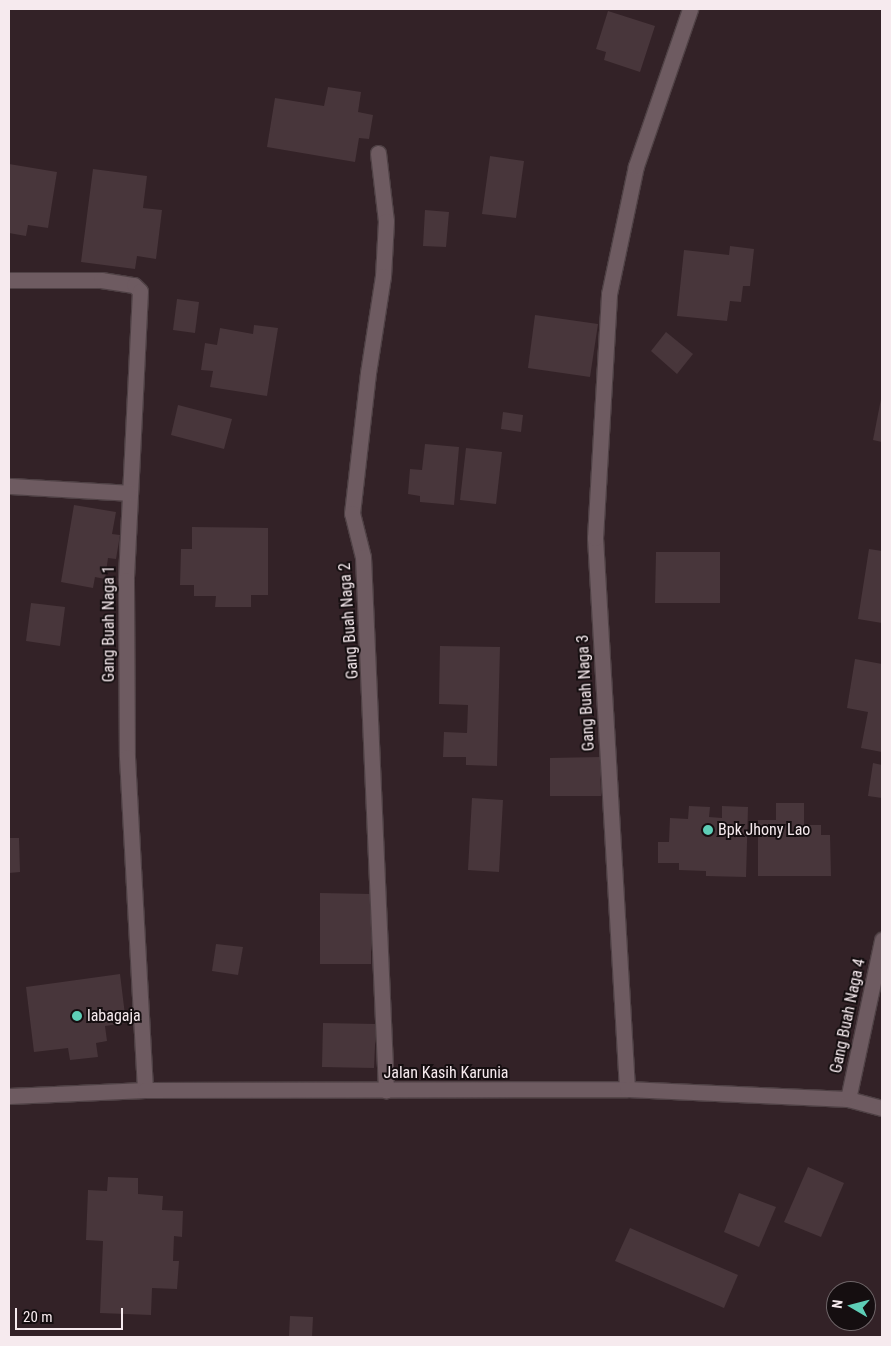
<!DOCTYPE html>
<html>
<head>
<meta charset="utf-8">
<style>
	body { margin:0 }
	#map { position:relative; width:891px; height:1346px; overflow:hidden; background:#332227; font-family:"Roboto Condensed",sans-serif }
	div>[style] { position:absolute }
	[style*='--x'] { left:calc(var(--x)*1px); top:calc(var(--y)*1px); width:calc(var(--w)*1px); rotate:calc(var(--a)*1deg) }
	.building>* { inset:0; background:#48363b }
	.roads { filter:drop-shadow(1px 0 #4f4145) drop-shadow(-1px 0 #4f4145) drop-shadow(0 1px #4f4145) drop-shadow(0 -1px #4f4145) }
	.minor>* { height:15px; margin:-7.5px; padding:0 7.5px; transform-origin:7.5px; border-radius:7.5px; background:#6e5b61 }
	.dots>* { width:14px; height:14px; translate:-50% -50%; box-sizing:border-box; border:2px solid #150e10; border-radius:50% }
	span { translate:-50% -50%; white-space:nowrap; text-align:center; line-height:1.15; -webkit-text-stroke:4px #150e10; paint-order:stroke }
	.street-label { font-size:16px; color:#f6eaee }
	.poi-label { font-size:16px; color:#f6eaee }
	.left { translate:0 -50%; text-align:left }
	.frame { position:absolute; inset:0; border:10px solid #f6eaee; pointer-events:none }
	.north { position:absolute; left:826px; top:1281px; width:50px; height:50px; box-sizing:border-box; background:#150e10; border:1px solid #6f6669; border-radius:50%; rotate:278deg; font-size:14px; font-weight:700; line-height:20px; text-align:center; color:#f6eaee }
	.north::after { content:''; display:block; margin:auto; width:18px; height:22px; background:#5eceb7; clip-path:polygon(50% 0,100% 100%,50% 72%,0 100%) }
	.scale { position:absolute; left:15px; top:1308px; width:108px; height:22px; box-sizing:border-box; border:2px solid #f6eaee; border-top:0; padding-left:6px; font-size:15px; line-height:18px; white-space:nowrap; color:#f6eaee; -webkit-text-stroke:4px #150e10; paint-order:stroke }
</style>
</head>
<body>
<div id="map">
	<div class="building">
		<div style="clip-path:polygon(608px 11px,655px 26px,640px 72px,604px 60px,606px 52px,596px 49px)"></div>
		<div style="clip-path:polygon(328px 87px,361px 92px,358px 112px,373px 115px,369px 139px,359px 138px,355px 162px,267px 147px,275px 98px,324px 106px)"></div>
		<div style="clip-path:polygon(490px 156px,524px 161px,516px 218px,482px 214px)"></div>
		<div style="clip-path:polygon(9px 164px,57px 172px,48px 228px,28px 225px,26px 236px,9px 233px)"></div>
		<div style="clip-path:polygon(93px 169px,147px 176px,143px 208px,162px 210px,156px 259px,137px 256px,135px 269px,81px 262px)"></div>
		<div style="clip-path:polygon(425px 210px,449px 212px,446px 247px,423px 246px)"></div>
		<div style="clip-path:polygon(730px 246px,754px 249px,750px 286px,743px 286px,741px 302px,730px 301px,727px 321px,677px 316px,684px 250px,729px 255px)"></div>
		<div style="clip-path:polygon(177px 299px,199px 302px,195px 333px,173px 330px)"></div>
		<div style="clip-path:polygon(535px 315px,598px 324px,590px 377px,528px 368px)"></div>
		<div style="clip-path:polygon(254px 325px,278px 328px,267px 396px,210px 387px,213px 371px,201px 370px,205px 343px,217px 345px,220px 328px,253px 334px)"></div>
		<div style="clip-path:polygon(666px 332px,693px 354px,677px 374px,651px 351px)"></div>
		<div style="clip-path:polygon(881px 399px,882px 399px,882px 442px,873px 440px)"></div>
		<div style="clip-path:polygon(178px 405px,232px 419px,224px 449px,171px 435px)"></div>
		<div style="clip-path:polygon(503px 412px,523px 415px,521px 432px,501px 429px)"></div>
		<div style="clip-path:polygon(425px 444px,459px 447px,454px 505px,420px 502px,420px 496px,408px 494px,410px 469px,422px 470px)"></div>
		<div style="clip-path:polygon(466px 448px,502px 452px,496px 504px,460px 500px)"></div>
		<div style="clip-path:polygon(74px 505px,116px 512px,112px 534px,120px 535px,116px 559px,108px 558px,105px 579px,95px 577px,93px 588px,61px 582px)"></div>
		<div style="clip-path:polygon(192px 527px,268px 528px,268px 595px,251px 595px,251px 607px,215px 607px,216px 596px,194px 596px,194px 585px,180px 585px,181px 549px,192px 549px)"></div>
		<div style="clip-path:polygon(869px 549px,882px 551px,882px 623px,858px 619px)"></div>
		<div style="clip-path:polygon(656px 552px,720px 552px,720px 603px,655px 603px)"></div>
		<div style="clip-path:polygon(31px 603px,65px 607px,60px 646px,26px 641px)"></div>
		<div style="clip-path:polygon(440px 646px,500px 647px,497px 766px,466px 765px,466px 757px,443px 757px,444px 732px,467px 733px,468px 705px,439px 704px)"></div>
		<div style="clip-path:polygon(855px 659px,882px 664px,882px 752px,861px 748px,868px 712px,847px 708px)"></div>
		<div style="clip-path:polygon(600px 757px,601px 796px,550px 796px,550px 758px)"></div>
		<div style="clip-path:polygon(873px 763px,882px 765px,882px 798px,868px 796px)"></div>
		<div style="clip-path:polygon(472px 798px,503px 800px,499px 872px,468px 870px)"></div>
		<div style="clip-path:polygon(776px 803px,804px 803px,804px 825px,821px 825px,821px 835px,830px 835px,831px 876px,758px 876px,758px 820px,776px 820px)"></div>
		<div style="clip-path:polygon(689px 806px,710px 807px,709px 817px,722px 818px,722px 806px,748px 807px,746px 877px,706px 876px,706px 871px,679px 870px,679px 863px,658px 863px,658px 842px,669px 842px,670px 818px,688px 819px)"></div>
		<div style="clip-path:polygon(9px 838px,19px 838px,20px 872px,9px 873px)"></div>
		<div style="clip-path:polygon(320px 893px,371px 894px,371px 964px,320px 964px)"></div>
		<div style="clip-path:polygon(216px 944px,243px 947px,238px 975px,212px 971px)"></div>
		<div style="clip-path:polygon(120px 974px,126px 1023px,105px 1026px,107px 1041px,96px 1043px,98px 1057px,70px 1060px,68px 1048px,34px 1052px,26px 987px)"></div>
		<div style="clip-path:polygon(323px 1023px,376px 1024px,374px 1068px,322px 1067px)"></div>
		<div style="clip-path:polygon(808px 1167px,844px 1183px,821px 1237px,784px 1222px)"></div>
		<div style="clip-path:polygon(108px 1177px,138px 1178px,138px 1194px,163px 1196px,162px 1210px,183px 1211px,182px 1237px,174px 1236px,173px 1261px,179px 1261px,177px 1289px,152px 1288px,151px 1315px,100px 1313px,103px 1241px,86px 1240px,88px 1190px,107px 1191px)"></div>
		<div style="clip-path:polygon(739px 1193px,776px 1207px,759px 1247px,724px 1232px)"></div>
		<div style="clip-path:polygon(630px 1228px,738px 1275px,724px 1308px,615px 1261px)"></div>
		<div style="clip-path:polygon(290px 1316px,313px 1317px,312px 1337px,289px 1336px)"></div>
	</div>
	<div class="roads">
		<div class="minor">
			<div style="--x:378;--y:153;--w:68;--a:83.3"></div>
			<div style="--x:386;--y:221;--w:55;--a:93.1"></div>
			<div style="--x:383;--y:276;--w:98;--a:98.8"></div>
			<div style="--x:368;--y:373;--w:141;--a:96.5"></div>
			<div style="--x:352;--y:513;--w:45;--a:76"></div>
			<div style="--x:363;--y:557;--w:534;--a:87.53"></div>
			<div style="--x:9;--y:280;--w:92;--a:0"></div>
			<div style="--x:101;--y:280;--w:33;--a:9"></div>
			<div style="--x:134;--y:285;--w:8;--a:45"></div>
			<div style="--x:140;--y:291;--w:289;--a:92.8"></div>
			<div style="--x:126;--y:580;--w:177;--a:89.7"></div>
			<div style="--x:127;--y:757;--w:333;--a:86.9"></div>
			<div style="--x:9;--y:486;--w:120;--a:3.3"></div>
			<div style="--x:627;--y:1089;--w:552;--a:-93.32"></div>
			<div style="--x:595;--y:538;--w:244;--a:-86.7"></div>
			<div style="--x:609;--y:294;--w:131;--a:-78.1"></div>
			<div style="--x:636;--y:166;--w:166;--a:-71"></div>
			<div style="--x:9;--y:1096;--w:136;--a:-2.5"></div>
			<div style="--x:145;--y:1090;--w:482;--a:-0.1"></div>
			<div style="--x:627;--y:1089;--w:221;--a:2.6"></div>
			<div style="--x:848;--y:1099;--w:35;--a:15"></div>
			<div style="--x:848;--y:1099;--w:163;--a:-77.9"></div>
		</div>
	</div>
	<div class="dots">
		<div style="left:708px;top:830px;background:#5eceb7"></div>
		<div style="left:77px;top:1016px;background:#5eceb7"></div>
	</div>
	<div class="street-label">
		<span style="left:349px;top:621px;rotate:-94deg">Gang Buah Naga 2</span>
		<span style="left:109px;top:624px;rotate:-90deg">Gang Buah Naga 1</span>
		<span style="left:586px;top:693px;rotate:-93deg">Gang Buah Naga 3</span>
		<span style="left:848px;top:1016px;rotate:-78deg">Gang Buah Naga 4</span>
		<span style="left:446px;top:1073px">Jalan Kasih Karunia</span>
	</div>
	<div class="poi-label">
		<span class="left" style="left:718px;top:830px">Bpk Jhony Lao</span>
		<span class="left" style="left:87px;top:1016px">labagaja</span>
	</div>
	<div class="frame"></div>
	<div class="north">N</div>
	<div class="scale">20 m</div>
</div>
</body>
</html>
